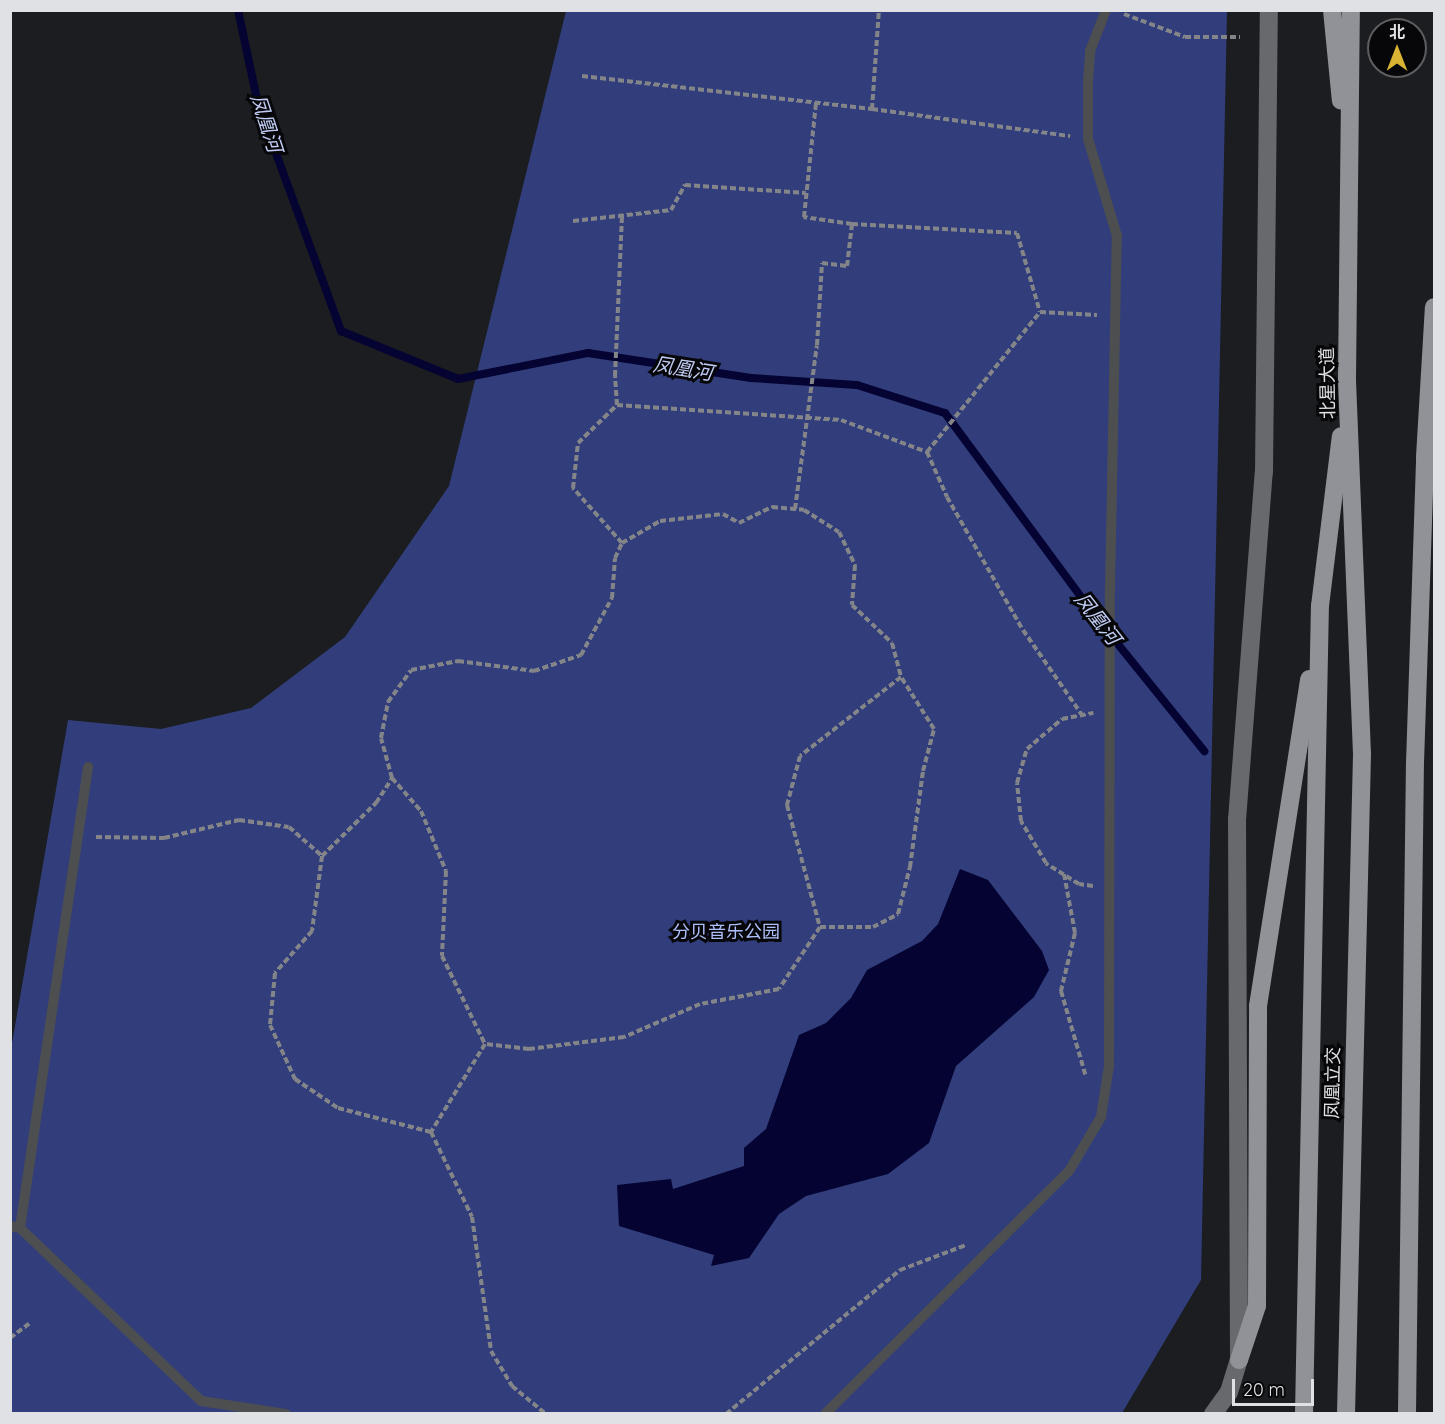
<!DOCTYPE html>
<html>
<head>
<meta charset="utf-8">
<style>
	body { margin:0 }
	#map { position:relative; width:1445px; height:1424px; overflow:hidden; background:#1b1d21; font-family:Quicksand,"Noto Sans SC",sans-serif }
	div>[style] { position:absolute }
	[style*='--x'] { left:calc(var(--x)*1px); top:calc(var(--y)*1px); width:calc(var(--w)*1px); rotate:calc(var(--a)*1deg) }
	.green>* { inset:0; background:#313e7b }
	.water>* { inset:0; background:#050332 }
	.stream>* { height:8px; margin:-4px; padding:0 4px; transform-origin:4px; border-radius:4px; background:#050332 }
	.path>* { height:4px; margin-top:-2px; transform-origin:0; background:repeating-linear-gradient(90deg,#848589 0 6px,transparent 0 9px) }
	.lane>* { height:10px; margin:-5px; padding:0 5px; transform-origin:5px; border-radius:5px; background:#4d4e50 }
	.secondary>* { height:18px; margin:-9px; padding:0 9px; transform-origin:9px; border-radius:9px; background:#68696d }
	.highway>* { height:18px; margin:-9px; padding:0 9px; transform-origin:9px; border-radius:9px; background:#909298 }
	span { translate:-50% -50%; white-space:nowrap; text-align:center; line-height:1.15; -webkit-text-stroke:6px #070709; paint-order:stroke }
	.street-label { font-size:18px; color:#e0e1e4 }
	.park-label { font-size:18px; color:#aebffb }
	.water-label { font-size:20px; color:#c0ccf4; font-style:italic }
	.frame { position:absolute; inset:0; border:12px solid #e0e1e4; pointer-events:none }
	.north { position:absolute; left:1367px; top:18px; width:60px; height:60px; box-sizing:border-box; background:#070709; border:2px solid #5e5e61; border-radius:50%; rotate:0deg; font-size:16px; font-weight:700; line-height:24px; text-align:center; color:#e0e1e4 }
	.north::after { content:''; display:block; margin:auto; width:21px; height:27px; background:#d9b434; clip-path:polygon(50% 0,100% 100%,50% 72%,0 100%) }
	.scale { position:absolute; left:1232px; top:1379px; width:82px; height:27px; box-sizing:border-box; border:3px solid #e0e1e4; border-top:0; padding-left:8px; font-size:18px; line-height:21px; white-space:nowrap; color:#e0e1e4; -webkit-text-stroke:4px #070709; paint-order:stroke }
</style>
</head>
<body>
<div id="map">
	<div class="green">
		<div style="clip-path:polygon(566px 11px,1227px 11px,1201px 1280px,1122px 1413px,11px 1414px,11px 1049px,68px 720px,161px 729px,251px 708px,345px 637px,449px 486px)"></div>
	</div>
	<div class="water">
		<div style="clip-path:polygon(960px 869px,988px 880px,1042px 951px,1049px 970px,1034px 997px,956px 1066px,929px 1143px,888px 1174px,806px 1196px,779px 1214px,749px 1258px,711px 1266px,714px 1255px,619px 1226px,617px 1185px,671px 1179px,673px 1189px,744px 1166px,744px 1148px,766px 1129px,799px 1035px,826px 1023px,851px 998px,867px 970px,922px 941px,938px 924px)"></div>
	</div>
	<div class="stream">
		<div style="--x:238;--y:10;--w:96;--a:78"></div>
		<div style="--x:258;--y:104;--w:242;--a:69.9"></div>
		<div style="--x:341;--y:331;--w:126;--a:22.3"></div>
		<div style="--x:458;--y:379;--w:133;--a:-11.3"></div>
		<div style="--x:588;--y:353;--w:165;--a:8.7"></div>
		<div style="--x:751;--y:378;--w:106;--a:3.8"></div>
		<div style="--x:857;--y:385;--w:92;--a:17.7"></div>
		<div style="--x:945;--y:413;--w:247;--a:53.5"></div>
		<div style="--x:1092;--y:612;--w:179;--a:51.1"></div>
	</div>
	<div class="path">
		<div style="--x:1124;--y:14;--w:65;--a:20.7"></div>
		<div style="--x:1185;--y:37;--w:55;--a:0"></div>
		<div style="--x:582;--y:76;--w:292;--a:6.5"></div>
		<div style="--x:872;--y:109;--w:200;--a:7.8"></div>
		<div style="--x:872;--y:109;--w:99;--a:-86"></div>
		<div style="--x:573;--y:221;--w:99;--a:-6.4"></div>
		<div style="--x:671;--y:210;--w:29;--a:-61"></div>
		<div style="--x:685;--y:185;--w:121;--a:3.8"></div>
		<div style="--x:852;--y:224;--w:165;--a:3.1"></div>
		<div style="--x:1017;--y:233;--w:82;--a:73.8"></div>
		<div style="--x:1040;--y:312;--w:57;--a:3"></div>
		<div style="--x:617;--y:405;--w:29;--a:-94"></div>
		<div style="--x:615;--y:376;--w:161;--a:-87.5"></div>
		<div style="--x:927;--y:452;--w:180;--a:-51.1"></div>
		<div style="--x:795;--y:509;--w:165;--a:-82.4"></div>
		<div style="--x:817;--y:345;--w:82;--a:-86.5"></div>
		<div style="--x:822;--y:263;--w:25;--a:7"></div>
		<div style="--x:847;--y:266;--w:42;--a:-83.2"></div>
		<div style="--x:852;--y:224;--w:49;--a:-171.7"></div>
		<div style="--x:804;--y:217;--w:115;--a:-84"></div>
		<div style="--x:622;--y:543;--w:74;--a:-131.7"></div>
		<div style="--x:573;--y:488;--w:45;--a:-83.7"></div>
		<div style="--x:578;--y:443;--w:54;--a:-44.3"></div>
		<div style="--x:617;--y:405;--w:225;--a:3.8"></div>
		<div style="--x:841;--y:420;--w:92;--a:20.4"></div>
		<div style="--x:927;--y:452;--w:49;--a:66"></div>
		<div style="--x:947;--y:497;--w:153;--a:60.3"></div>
		<div style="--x:1023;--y:630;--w:103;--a:55.2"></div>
		<div style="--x:392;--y:778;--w:44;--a:48.7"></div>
		<div style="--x:421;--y:811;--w:65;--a:67.4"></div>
		<div style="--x:446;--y:871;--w:85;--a:92.7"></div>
		<div style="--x:442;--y:956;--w:98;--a:64"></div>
		<div style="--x:96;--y:837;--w:68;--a:0.8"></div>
		<div style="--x:164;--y:838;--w:77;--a:-13.5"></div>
		<div style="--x:239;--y:820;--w:50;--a:8"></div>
		<div style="--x:289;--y:827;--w:44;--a:41.3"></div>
		<div style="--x:322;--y:856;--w:76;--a:97.6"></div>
		<div style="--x:312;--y:931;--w:56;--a:131.4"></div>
		<div style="--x:275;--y:973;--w:52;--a:95.5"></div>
		<div style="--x:270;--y:1025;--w:60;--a:65.2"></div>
		<div style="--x:295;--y:1079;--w:52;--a:34"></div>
		<div style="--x:338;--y:1108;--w:96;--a:14.5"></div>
		<div style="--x:431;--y:1132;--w:94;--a:64.2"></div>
		<div style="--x:472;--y:1217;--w:135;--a:81.9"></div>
		<div style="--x:491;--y:1351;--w:41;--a:59"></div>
		<div style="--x:512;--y:1386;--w:44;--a:39.5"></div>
		<div style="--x:322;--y:856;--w:76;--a:-44.5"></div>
		<div style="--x:376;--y:803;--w:30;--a:-57"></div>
		<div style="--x:392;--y:778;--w:41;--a:-105.4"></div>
		<div style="--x:381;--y:738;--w:37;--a:-79"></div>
		<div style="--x:388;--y:702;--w:39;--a:-54"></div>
		<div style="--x:411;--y:670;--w:48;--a:-10.8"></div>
		<div style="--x:458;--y:661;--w:77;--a:7.5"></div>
		<div style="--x:534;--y:671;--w:50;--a:-18.8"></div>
		<div style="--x:581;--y:655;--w:65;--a:-61.5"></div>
		<div style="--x:612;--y:598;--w:40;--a:-85.7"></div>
		<div style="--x:615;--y:558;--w:17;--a:-65"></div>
		<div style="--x:622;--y:543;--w:44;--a:-30.1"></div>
		<div style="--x:660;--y:521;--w:63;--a:-6.3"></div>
		<div style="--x:723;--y:514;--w:18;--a:29"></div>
		<div style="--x:739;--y:523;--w:37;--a:-26"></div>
		<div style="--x:772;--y:507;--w:32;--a:5"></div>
		<div style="--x:804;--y:510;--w:41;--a:32.2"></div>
		<div style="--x:839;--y:532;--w:37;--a:64"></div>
		<div style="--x:855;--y:565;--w:40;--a:94.3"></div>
		<div style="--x:852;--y:605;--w:55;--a:43.5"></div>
		<div style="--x:892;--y:643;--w:35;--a:75"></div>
		<div style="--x:901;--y:677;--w:128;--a:142"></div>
		<div style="--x:800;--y:756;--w:51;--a:104.9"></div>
		<div style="--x:787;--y:805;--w:126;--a:74.9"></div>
		<div style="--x:820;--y:927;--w:74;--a:123.5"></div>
		<div style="--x:779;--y:989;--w:80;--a:169.2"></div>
		<div style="--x:700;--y:1004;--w:83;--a:156.5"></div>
		<div style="--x:624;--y:1037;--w:96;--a:172.8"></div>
		<div style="--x:529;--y:1049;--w:44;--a:-173.5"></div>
		<div style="--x:485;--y:1044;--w:103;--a:121.5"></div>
		<div style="--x:1064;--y:874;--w:60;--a:79.4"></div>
		<div style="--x:1075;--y:933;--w:60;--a:103.6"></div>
		<div style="--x:1061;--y:991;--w:90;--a:73.8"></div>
		<div style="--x:1093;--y:886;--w:14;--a:-172"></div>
		<div style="--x:1079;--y:884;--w:39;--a:-148"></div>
		<div style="--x:1046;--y:863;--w:49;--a:-120.8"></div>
		<div style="--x:1021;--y:821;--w:38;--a:-96"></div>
		<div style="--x:1017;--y:783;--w:35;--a:-74"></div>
		<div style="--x:1027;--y:749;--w:46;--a:-40.6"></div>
		<div style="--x:1062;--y:719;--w:32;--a:-11"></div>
		<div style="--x:820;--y:927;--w:53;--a:0"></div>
		<div style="--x:873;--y:927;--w:28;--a:-27"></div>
		<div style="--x:898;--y:914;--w:49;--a:-75.7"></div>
		<div style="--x:910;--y:867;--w:97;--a:-82.3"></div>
		<div style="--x:923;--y:771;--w:43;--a:-75.3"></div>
		<div style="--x:934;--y:729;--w:62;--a:-122.4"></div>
		<div style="--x:10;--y:1338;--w:26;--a:-37"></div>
		<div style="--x:726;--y:1414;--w:226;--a:-39.6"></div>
		<div style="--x:900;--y:1270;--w:71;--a:-20.7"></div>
	</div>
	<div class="lane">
		<div style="--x:10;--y:1226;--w:10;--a:11"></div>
		<div style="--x:20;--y:1228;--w:250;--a:43.7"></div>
		<div style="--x:201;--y:1401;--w:86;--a:8.7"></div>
		<div style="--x:20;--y:1228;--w:466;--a:-81.6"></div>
		<div style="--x:825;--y:1414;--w:344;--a:-44.9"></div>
		<div style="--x:1069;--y:1171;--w:63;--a:-59.3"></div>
		<div style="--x:1101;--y:1117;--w:52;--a:-81.1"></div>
		<div style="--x:1109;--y:1066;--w:477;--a:-89.9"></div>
		<div style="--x:1110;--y:589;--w:353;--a:-88.9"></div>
		<div style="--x:1117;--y:236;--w:101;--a:-106.6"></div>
		<div style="--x:1088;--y:139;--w:57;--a:-90"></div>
		<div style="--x:1088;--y:82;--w:31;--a:-86"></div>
		<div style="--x:1090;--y:51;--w:44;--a:-68.7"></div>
	</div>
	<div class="secondary">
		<div style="--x:1213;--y:1414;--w:27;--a:-54"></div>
		<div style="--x:1229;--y:1392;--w:34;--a:-73"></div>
		<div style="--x:1239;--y:1360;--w:540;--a:-90.21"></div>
		<div style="--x:1237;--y:820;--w:349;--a:-85.6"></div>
		<div style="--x:1264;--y:472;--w:462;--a:-89.4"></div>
	</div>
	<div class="highway">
		<div style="--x:1332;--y:10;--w:91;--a:84.4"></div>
		<div style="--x:1239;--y:1360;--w:57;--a:-71.6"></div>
		<div style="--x:1257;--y:1306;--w:300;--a:-89.8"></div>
		<div style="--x:1258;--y:1006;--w:331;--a:-81.1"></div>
		<div style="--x:1304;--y:1414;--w:808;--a:-88.87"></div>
		<div style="--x:1320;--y:606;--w:171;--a:-83"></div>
		<div style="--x:1346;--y:1414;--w:660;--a:-88.61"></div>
		<div style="--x:1362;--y:754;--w:374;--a:-92.3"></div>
		<div style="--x:1347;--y:380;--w:370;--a:-89.4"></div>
		<div style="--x:1407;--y:1414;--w:651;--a:-89.3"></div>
		<div style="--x:1415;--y:763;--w:306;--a:-88.1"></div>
		<div style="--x:1425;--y:457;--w:150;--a:-86.6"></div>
	</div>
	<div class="street-label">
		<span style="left:1328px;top:383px;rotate:-91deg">北星大道</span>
		<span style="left:1333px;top:1083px;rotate:-89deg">凤凰立交</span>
	</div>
	<div class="park-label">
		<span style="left:726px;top:932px">分贝音乐公园</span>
	</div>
	<div class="water-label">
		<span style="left:267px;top:123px;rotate:72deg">凤凰河</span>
		<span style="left:683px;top:368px;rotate:9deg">凤凰河</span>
		<span style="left:1098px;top:618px;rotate:52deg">凤凰河</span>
	</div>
	<div class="frame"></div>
	<div class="north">北</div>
	<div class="scale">20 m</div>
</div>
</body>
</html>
